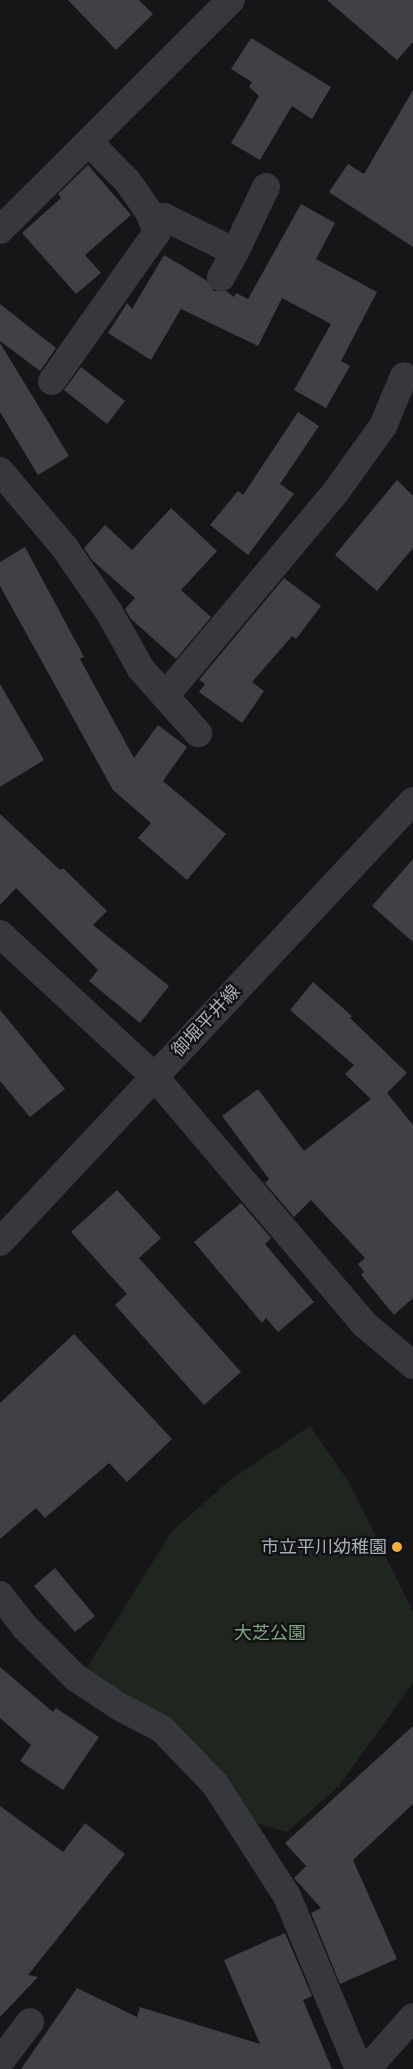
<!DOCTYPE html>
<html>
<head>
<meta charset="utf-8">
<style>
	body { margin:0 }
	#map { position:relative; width:413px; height:2069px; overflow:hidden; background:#161618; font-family:"Roboto Condensed","Noto Sans JP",sans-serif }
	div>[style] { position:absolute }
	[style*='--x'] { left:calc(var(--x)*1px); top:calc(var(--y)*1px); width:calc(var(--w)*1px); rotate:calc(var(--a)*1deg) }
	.green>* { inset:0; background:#1e261f }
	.building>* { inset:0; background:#404145 }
	.minor>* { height:28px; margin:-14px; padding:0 14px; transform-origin:14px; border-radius:14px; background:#37383d }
	.tertiary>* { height:28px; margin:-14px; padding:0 14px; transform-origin:14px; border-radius:14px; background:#37383d }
	.dots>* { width:14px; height:14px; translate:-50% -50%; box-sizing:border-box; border:2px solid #111113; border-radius:50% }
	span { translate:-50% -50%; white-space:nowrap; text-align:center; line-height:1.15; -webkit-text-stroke:4.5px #111113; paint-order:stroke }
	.street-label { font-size:18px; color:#a8adb8 }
	.poi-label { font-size:18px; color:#a8adb8 }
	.right { translate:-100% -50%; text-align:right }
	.park-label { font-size:18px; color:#7fa381 }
</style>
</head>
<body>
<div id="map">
	<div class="green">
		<div style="clip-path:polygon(310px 1426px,349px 1482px,413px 1612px,413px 1683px,339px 1786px,287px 1832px,249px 1821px,84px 1672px,172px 1531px,230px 1480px)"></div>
	</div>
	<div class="building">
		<div style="clip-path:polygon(68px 0,139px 0,153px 14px,116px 50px)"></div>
		<div style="clip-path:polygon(327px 0,413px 0,413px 42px,397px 60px)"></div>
		<div style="clip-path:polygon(251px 38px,331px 87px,312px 119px,292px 106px,260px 160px,231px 143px,259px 96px,249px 87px,252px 82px,231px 69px)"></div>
		<div style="clip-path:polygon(413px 90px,413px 247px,329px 192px,348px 164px,364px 174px)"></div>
		<div style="clip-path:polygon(88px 165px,131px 215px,85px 255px,101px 273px,76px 294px,22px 233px,61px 198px,58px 194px)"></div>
		<div style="clip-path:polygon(301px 204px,335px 223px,316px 259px,377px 292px,341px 361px,350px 366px,326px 408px,294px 390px,331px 324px,282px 298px,258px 346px,181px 309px,151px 360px,108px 333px,127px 303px,132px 309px,164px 255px,206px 280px,214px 291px,226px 291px,234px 297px,236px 293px,248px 299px)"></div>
		<div style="clip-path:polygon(0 304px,56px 348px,40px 371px,0 341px)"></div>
		<div style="clip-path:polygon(0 343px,69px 456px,38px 475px,0 412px)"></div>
		<div style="clip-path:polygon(81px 367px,125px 401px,107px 424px,64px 390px)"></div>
		<div style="clip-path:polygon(298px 412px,319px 426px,280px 484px,294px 494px,248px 555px,210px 525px,238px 491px,243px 495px)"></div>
		<div style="clip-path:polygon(397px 480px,413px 496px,413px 548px,377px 591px,335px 555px)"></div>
		<div style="clip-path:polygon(171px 508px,217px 551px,181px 590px,211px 617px,176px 659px,131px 619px,125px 609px,135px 598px,92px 560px,84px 548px,105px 525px,132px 550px)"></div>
		<div style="clip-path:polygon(25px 547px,84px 657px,80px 659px,134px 758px,158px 725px,187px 747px,163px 781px,226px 834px,187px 880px,138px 838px,151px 823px,113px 790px,0 586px,0 562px)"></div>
		<div style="clip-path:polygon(284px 578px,321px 606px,296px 639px,292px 636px,252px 682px,264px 691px,242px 723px,199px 692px,205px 684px,199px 680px)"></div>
		<div style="clip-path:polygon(0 684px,44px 760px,0 787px)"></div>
		<div style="clip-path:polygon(0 814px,60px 870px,63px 868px,107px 911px,93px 925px,169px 986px,140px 1023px,89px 981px,98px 970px,16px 888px,0 905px)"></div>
		<div style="clip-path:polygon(413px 859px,413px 942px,372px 906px)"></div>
		<div style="clip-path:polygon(313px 982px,352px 1016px,350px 1018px,407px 1073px,387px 1093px,413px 1125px,413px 1298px,394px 1315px,361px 1275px,364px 1272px,358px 1264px,365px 1258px,311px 1200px,294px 1217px,265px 1183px,269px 1179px,222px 1116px,258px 1089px,304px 1151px,371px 1099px,345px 1074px,354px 1065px,290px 1010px)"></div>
		<div style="clip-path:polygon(0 1010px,65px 1089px,30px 1117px,0 1081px)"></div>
		<div style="clip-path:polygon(117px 1190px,161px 1238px,139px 1258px,241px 1372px,204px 1405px,115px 1305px,127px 1294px,71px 1232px)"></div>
		<div style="clip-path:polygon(241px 1203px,271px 1238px,265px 1244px,314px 1302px,278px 1332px,266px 1318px,262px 1323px,194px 1242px)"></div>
		<div style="clip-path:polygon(74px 1334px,172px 1439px,127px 1482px,109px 1463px,45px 1518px,36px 1508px,0 1539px,0 1403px)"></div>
		<div style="clip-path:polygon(55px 1568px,95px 1616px,75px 1632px,34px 1586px)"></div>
		<div style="clip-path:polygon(0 1667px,53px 1712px,56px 1708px,99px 1737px,63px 1790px,20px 1761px,31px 1745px,0 1718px)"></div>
		<div style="clip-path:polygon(413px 1726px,413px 1804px,353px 1860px,397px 1959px,340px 1984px,311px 1913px,321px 1908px,294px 1878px,306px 1866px,285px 1843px)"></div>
		<div style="clip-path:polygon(0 1806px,63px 1852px,85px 1823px,125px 1854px,28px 1975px,38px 1977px,0 2017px)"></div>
		<div style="clip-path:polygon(285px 1933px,312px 1996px,303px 2000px,332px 2069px,21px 2069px,77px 1988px,137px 2017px,140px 2007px,260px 2044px,224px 1960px)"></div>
	</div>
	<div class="minor">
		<div style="--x:153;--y:221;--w:12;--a:-20"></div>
		<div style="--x:164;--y:217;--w:79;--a:26.2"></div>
		<div style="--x:235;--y:252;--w:29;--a:119"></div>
		<div style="--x:0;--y:230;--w:326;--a:-44.9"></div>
		<div style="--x:235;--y:252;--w:72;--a:-64.5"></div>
		<div style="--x:52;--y:381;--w:182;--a:-54.8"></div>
		<div style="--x:157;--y:232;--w:22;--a:-112"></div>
		<div style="--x:149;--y:212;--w:37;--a:-125"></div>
		<div style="--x:128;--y:182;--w:56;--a:-134.3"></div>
		<div style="--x:0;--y:471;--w:101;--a:49.8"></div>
		<div style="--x:65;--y:548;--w:78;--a:55.5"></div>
		<div style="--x:109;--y:612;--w:65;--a:60.7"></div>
		<div style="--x:141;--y:669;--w:86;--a:48.3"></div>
		<div style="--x:165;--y:696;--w:268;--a:-50.1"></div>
		<div style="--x:337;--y:490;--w:79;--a:-54.3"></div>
		<div style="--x:383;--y:426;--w:54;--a:-67.2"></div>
		<div style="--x:0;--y:934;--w:209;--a:42.7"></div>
		<div style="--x:154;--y:1076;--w:325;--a:49.7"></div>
		<div style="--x:364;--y:1324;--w:64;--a:39.9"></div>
		<div style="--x:0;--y:1595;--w:41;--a:52"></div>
		<div style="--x:25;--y:1627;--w:72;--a:45"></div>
		<div style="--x:76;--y:1678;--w:53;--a:33.4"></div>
		<div style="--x:120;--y:1707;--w:47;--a:27.6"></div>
		<div style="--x:162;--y:1729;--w:76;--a:46.1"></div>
		<div style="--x:215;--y:1784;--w:133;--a:57.3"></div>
		<div style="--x:287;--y:1896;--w:187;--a:67.4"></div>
		<div style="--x:0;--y:2062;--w:50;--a:-53.1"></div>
	</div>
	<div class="tertiary">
		<div style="--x:0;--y:1242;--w:604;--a:-46.88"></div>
		<div style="--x:367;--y:2069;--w:69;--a:-48.5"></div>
	</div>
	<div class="dots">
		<div style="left:397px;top:1547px;background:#f2b134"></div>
	</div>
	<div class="street-label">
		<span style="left:206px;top:1021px;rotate:-47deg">御堀平井線</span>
	</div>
	<div class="poi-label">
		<span class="right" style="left:387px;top:1547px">市立平川幼稚園</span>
	</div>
	<div class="park-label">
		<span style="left:270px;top:1633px">大芝公園</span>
	</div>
</div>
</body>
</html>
